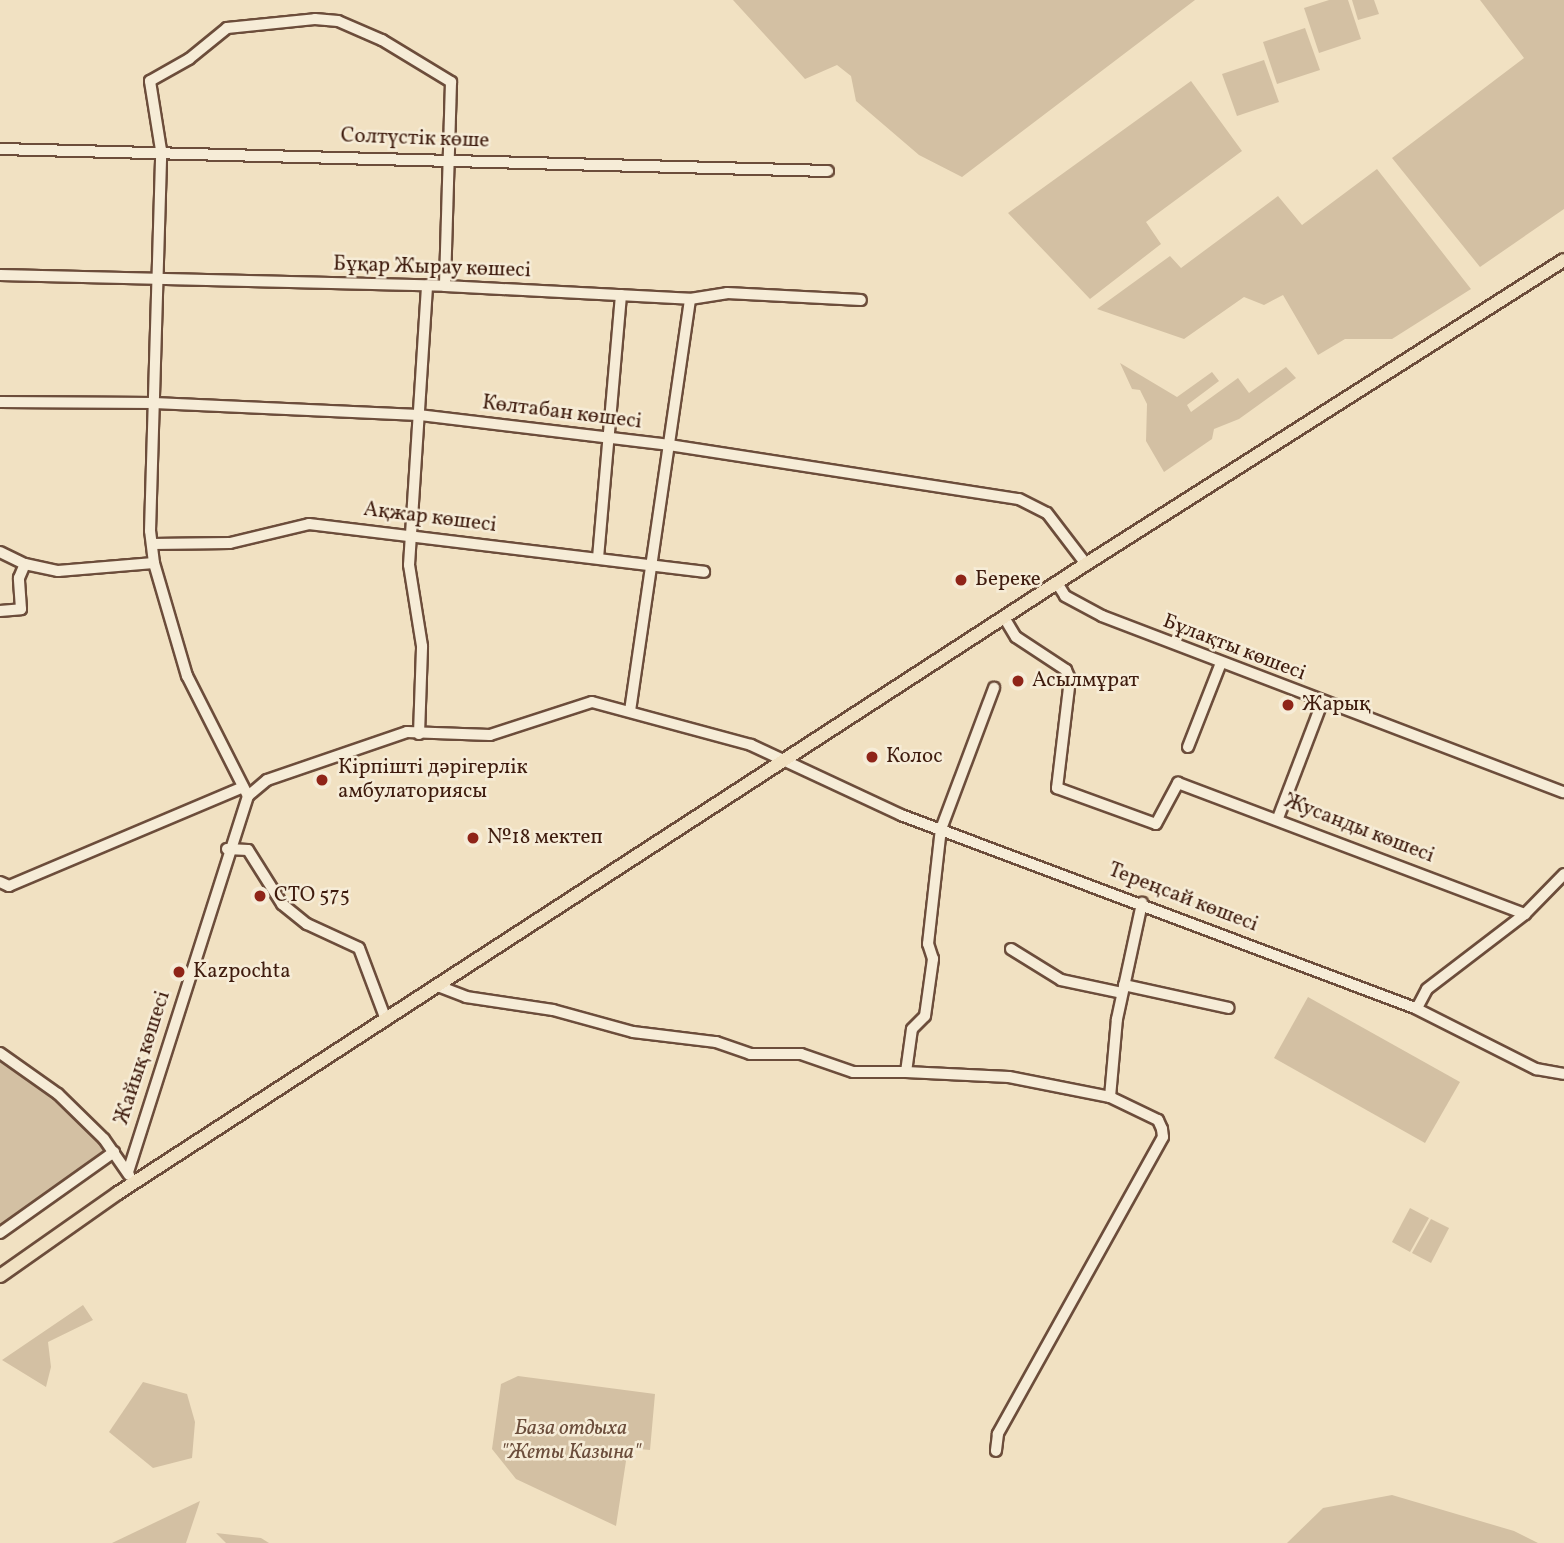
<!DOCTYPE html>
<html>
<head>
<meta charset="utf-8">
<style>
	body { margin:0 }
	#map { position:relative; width:1564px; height:1543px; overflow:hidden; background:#f1e1c2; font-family:Vollkorn,serif }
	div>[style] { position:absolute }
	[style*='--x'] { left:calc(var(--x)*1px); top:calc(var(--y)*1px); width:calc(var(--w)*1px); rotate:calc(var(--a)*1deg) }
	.green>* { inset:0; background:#d3c0a3 }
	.roads { filter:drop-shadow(2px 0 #6c4d3b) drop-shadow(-2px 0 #6c4d3b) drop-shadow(0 2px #6c4d3b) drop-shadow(0 -2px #6c4d3b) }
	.minor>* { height:10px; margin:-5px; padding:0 5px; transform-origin:5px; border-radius:5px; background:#f6ecd7 }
	.major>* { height:12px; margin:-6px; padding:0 6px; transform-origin:6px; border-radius:6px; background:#f1e1c2 }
	.dots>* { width:19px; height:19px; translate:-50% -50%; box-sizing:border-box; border:4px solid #f6ecd7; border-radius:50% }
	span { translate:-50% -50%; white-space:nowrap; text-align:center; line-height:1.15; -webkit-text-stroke:5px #f6ecd7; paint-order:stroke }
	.street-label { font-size:21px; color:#3f1c0e }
	.poi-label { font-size:21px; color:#3f1c0e }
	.left { translate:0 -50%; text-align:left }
	.park-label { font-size:21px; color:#6b4d3b; font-style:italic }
</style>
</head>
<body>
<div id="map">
	<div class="green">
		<div style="clip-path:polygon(733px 0,1195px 0,962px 177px,919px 155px,856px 101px,851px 76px,837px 65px,805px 79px)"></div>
		<div style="clip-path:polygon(1329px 0,1348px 0,1361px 39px,1319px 53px,1304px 8px)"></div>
		<div style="clip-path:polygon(1352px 0,1374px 0,1379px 14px,1358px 20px)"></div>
		<div style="clip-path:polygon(1480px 0,1564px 0,1564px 209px,1480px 267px,1392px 158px,1524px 58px)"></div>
		<div style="clip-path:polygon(1305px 28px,1320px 70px,1277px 84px,1263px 42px)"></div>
		<div style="clip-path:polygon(1264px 60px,1279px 102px,1237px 116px,1222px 74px)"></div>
		<div style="clip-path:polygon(1191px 81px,1242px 151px,1146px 222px,1161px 244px,1090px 299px,1008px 213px)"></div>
		<div style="clip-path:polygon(1377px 169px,1471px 289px,1392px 339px,1345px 339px,1318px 355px,1283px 295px,1264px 305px,1244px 297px,1184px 339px,1097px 309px,1170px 256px,1181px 268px,1278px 196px,1302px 225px)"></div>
		<div style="clip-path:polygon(1120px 363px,1177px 397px,1212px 372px,1219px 381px,1187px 405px,1191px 412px,1238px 378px,1249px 393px,1286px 367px,1296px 378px,1239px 419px,1214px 429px,1212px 439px,1164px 472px,1146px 441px,1147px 404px,1140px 390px,1132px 389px)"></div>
		<div style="clip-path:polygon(1308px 997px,1460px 1082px,1425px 1143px,1274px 1058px)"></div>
		<div style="clip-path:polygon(0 1054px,79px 1115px,114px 1152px,0 1236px)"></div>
		<div style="clip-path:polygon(1410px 1208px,1429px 1218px,1410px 1252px,1392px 1242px)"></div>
		<div style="clip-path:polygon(1431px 1219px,1449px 1228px,1431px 1263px,1412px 1253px)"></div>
		<div style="clip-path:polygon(83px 1305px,93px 1320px,48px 1342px,51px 1367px,46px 1387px,2px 1360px)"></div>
		<div style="clip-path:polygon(518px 1376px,655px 1394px,650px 1450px,628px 1448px,616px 1526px,516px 1479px,492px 1449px,501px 1384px)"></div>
		<div style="clip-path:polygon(143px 1382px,187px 1394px,195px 1422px,192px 1458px,153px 1468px,109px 1432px)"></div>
		<div style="clip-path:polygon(1392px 1495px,1514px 1531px,1538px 1543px,1287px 1543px,1323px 1508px)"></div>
		<div style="clip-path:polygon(200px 1501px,186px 1543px,112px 1543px)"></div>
		<div style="clip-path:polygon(216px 1533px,261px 1538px,269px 1543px,226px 1543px)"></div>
	</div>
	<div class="roads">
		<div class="minor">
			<div style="--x:0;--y:149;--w:828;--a:1.52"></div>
			<div style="--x:0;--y:275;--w:445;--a:1.4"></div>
			<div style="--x:445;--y:286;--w:245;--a:3"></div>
			<div style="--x:690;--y:299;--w:37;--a:-9"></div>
			<div style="--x:727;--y:293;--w:134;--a:3"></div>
			<div style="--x:0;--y:402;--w:154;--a:0.4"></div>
			<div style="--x:154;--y:403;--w:265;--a:2.6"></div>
			<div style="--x:419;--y:415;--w:252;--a:6.8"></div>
			<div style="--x:669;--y:445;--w:354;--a:8.8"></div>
			<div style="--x:1019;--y:499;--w:31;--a:27"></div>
			<div style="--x:1047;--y:513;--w:64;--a:52.6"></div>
			<div style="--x:152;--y:544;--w:78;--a:-0.7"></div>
			<div style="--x:230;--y:543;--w:81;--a:-13.5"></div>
			<div style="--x:309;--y:524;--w:398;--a:6.9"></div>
			<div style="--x:0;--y:552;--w:28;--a:26"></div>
			<div style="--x:25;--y:564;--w:34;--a:12"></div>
			<div style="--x:58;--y:571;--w:96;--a:-4.8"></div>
			<div style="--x:598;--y:558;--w:264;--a:-85"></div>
			<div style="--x:1057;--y:583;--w:15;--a:58"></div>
			<div style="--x:1065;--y:596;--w:42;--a:28.4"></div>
			<div style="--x:1102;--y:616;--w:494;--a:20.9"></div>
			<div style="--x:0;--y:611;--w:21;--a:-5"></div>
			<div style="--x:21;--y:609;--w:31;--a:-94"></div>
			<div style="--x:19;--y:578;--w:15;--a:-67"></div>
			<div style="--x:1005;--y:619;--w:21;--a:59"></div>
			<div style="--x:1016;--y:637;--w:60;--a:33.4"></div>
			<div style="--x:1066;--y:670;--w:10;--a:66"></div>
			<div style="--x:1070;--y:679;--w:110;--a:96.8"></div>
			<div style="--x:1057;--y:788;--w:105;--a:20"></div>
			<div style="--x:1156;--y:824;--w:47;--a:-61.8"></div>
			<div style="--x:1178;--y:783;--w:371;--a:20.7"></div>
			<div style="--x:630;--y:711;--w:416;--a:-81.7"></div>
			<div style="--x:419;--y:734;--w:88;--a:-88"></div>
			<div style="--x:422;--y:646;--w:82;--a:-99.1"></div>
			<div style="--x:409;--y:565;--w:280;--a:-86.3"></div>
			<div style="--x:1188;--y:747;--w:90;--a:-68.6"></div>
			<div style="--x:248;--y:796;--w:135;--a:-116.9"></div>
			<div style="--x:187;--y:676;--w:118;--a:-106.3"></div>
			<div style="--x:154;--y:563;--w:32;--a:-97"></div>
			<div style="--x:150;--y:531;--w:381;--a:-88.3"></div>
			<div style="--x:161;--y:150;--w:70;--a:-99.1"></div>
			<div style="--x:150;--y:81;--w:45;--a:-29.4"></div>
			<div style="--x:189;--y:59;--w:49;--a:-39.2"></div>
			<div style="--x:227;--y:28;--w:88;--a:-5.8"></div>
			<div style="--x:315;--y:19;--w:23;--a:5"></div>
			<div style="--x:338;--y:21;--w:48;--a:23.4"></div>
			<div style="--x:382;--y:40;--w:81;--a:31.3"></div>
			<div style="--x:451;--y:82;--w:204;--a:91.7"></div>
			<div style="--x:1278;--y:818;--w:123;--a:-69.1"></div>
			<div style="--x:227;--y:849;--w:21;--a:3"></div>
			<div style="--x:248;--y:850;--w:64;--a:57.8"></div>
			<div style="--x:282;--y:904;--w:32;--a:39"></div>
			<div style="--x:307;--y:924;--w:57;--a:24.8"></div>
			<div style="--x:359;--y:948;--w:77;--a:69.4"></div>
			<div style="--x:0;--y:882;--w:10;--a:24"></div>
			<div style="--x:9;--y:886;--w:254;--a:-22.9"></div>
			<div style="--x:1011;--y:949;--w:59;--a:31.8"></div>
			<div style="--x:1061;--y:980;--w:62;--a:12"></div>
			<div style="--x:1124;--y:985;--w:107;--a:12.4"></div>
			<div style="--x:438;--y:986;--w:30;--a:21"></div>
			<div style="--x:466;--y:997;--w:88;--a:8.5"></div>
			<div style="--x:553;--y:1010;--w:83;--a:15.4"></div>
			<div style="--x:633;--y:1032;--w:84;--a:6.9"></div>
			<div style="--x:716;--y:1042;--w:36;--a:19"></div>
			<div style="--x:750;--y:1054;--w:51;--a:0"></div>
			<div style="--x:801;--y:1054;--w:55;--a:19.1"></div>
			<div style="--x:853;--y:1072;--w:53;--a:0"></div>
			<div style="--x:906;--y:1072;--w:43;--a:-82.1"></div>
			<div style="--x:912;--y:1029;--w:18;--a:-45"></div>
			<div style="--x:925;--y:1016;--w:58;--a:-82"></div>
			<div style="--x:933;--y:959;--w:16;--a:-108"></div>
			<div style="--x:928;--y:944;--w:116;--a:-83.6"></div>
			<div style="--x:941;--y:829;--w:151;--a:-69.4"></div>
			<div style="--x:1417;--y:1008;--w:21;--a:-62"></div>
			<div style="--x:1427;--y:989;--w:123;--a:-37.4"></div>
			<div style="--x:1525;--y:914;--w:56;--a:-45.7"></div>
			<div style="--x:0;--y:1053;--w:71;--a:35.3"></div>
			<div style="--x:58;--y:1094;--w:64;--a:44.4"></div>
			<div style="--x:104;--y:1139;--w:44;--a:55.2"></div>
			<div style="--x:906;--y:1072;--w:103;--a:2.8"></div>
			<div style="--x:1009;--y:1077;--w:103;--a:11.2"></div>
			<div style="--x:1110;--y:1097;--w:53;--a:25.6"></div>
			<div style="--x:1158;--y:1120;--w:10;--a:66"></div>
			<div style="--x:1162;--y:1129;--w:8;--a:83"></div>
			<div style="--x:1163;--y:1137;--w:340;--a:119.1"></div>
			<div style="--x:998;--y:1434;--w:17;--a:97"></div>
			<div style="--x:1110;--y:1097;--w:78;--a:-84.9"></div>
			<div style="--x:1117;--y:1019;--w:119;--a:-77.8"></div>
			<div style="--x:128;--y:1172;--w:395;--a:-72.3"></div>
			<div style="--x:248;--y:796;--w:25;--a:-40"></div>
			<div style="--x:267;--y:780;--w:148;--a:-18.9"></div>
			<div style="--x:407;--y:732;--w:83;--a:2.1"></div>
			<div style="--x:490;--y:735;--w:107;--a:-17.9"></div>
			<div style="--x:592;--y:702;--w:165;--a:15.1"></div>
			<div style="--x:751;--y:745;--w:166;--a:25"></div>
			<div style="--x:901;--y:815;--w:549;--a:20.58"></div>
			<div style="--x:1415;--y:1008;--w:136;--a:26.8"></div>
			<div style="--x:1536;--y:1069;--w:28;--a:10"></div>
			<div style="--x:0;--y:1233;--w:140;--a:-35.4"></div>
		</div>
		<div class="major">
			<div style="--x:0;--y:1276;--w:144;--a:-35.1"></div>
			<div style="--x:118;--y:1193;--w:1154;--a:-33.02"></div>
			<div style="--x:1086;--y:564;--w:566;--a:-32.46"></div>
		</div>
	</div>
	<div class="dots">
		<div style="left:961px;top:580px;background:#8f2418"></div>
		<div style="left:1018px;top:681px;background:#8f2418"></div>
		<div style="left:1288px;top:705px;background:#8f2418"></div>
		<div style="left:872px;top:757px;background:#8f2418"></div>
		<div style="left:322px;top:780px;background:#8f2418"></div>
		<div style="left:473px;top:838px;background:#8f2418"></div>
		<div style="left:260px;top:896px;background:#8f2418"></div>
		<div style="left:179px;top:972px;background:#8f2418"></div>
	</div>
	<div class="street-label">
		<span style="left:415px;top:139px;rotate:2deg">Солтүстік көше</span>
		<span style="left:432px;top:268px;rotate:2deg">Бұқар Жырау көшесі</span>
		<span style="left:562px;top:413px;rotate:7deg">Көлтабан көшесі</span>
		<span style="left:430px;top:518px;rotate:7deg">Ақжар көшесі</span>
		<span style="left:1234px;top:648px;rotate:21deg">Бұлақты көшесі</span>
		<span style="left:1359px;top:829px;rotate:21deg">Жусанды көшесі</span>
		<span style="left:1183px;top:898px;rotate:21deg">Тереңсай көшесі</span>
		<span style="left:143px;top:1058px;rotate:-72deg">Жайық көшесі</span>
	</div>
	<div class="poi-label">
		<span class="left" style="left:975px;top:580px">Береке</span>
		<span class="left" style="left:1032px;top:681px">Асылмұрат</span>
		<span class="left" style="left:1302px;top:705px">Жарық</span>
		<span class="left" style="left:886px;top:757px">Колос</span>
		<span class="left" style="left:338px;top:780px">Кірпішті дәрігерлік<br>амбулаториясы</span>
		<span class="left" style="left:487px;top:838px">№18 мектеп</span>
		<span class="left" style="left:274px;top:896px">СТО 575</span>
		<span class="left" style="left:193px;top:972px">Kazpochta</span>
	</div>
	<div class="park-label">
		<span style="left:571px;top:1441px">База отдыха<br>"Жеты Казына"</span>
	</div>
</div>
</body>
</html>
